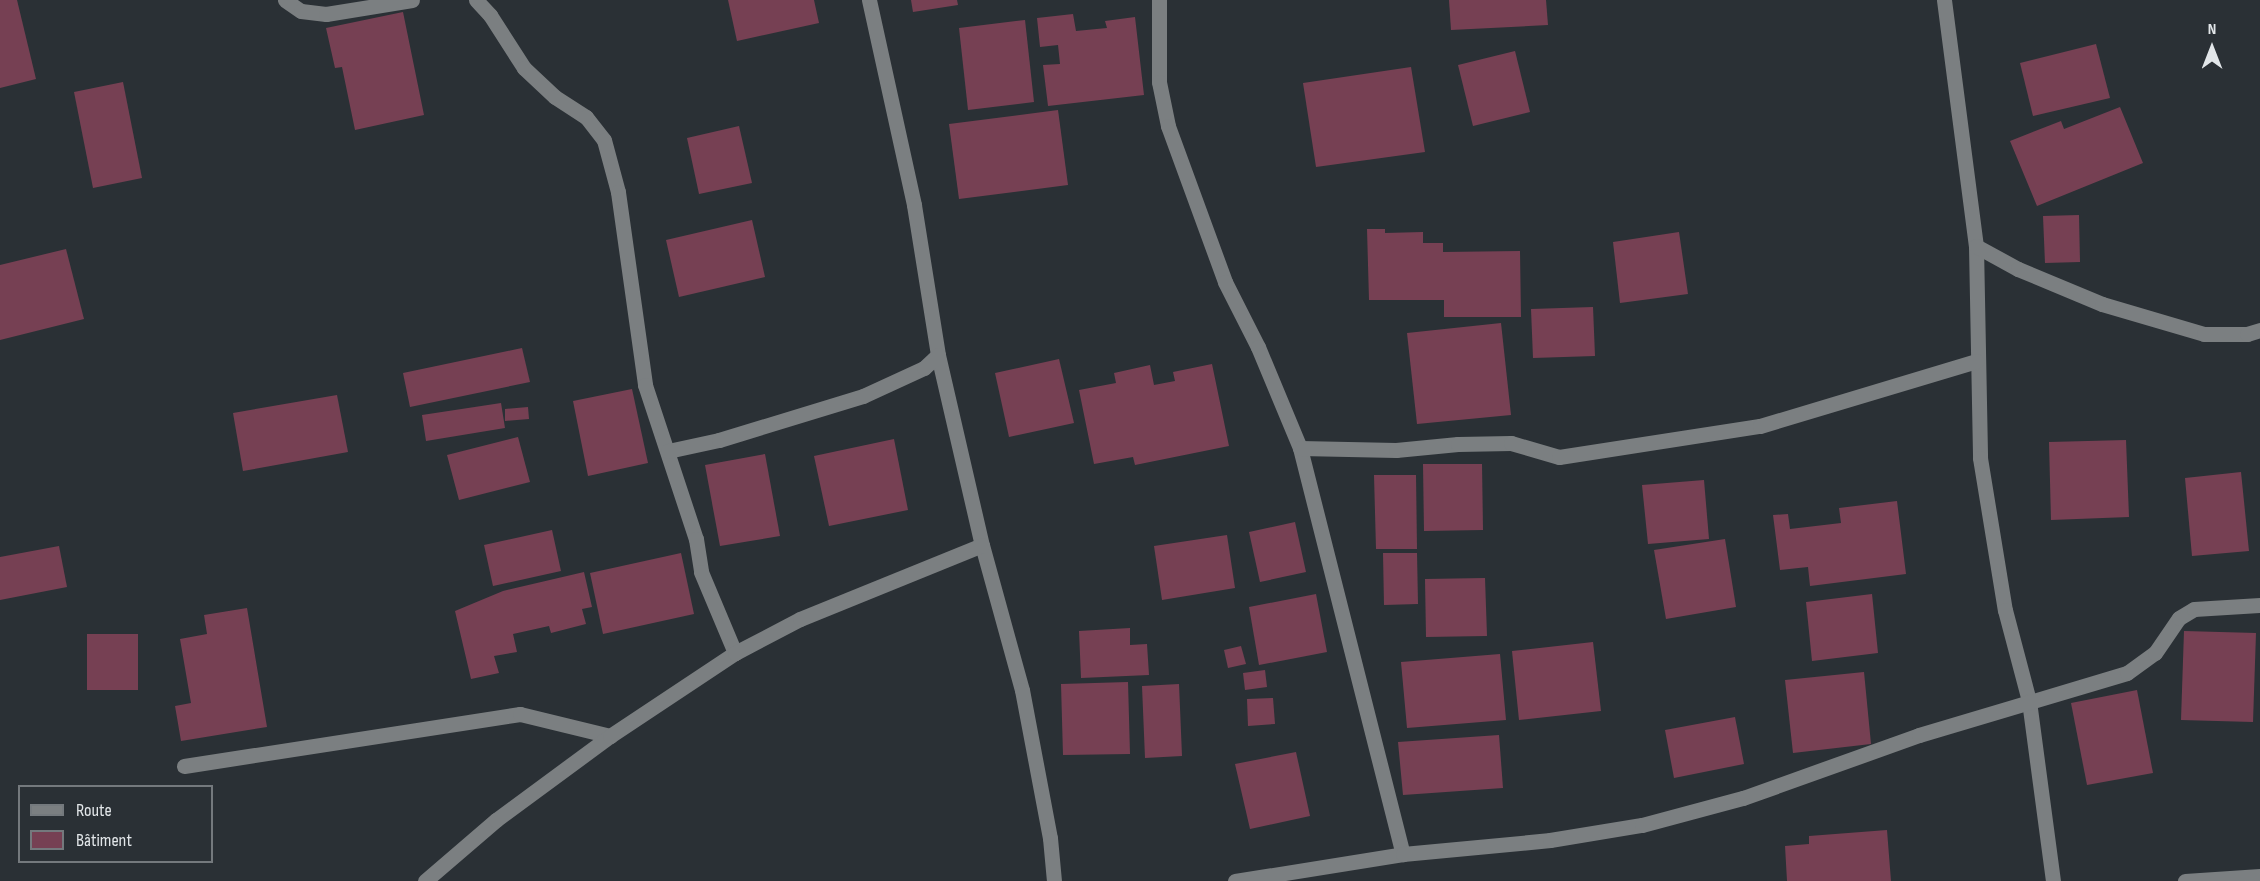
<!DOCTYPE html>
<html>
<head>
<meta charset="utf-8">
<style>
	body { margin:0 }
	#map { position:relative; width:2260px; height:881px; overflow:hidden; background:#2a3035; font-family:"Sofia Sans Condensed",sans-serif }
	div>[style] { position:absolute }
	[style*='--x'] { left:calc(var(--x)*1px); top:calc(var(--y)*1px); width:calc(var(--w)*1px); rotate:calc(var(--a)*1deg) }
	.building>* { inset:0; background:#764053 }
	.minor>* { height:15px; margin:-7.5px; padding:0 7.5px; transform-origin:7.5px; border-radius:7.5px; background:#7b7f81 }
	span { translate:-50% -50%; white-space:nowrap; text-align:center; line-height:1.15; -webkit-text-stroke:4.5px #2a3035; paint-order:stroke }
	.legend { position:absolute; left:18px; top:785px; width:195px; height:78px; box-sizing:border-box; background:#2a3035; border:2px solid #74797d; margin:0; padding:8px 10px; list-style:none; font-size:18px; color:#e2e6e9 }
	.legend li { display:flex; align-items:center; gap:12px; height:30px }
	.legend b { width:30px; border:2px solid #74797d }
	.north { position:absolute; left:2182px; top:18px; width:60px; height:60px; -webkit-text-stroke:4px #2a3035; paint-order:stroke; rotate:0deg; font-size:16px; font-weight:700; line-height:24px; text-align:center; color:#e2e6e9 }
	.north::after { content:''; display:block; margin:auto; width:21px; height:27px; background:#e2e6e9; clip-path:polygon(50% 0,100% 100%,50% 72%,0 100%) }
</style>
</head>
<body>
<div id="map">
	<div class="building">
		<div style="clip-path:polygon(0 0,17px 0,36px 79px,0 88px)"></div>
		<div style="clip-path:polygon(728px 0,814px 0,819px 23px,737px 41px)"></div>
		<div style="clip-path:polygon(911px 0,957px 0,958px 5px,913px 12px)"></div>
		<div style="clip-path:polygon(1449px 0,1546px 0,1548px 25px,1451px 30px)"></div>
		<div style="clip-path:polygon(403px 12px,424px 115px,355px 130px,342px 67px,335px 68px,326px 28px)"></div>
		<div style="clip-path:polygon(1073px 14px,1076px 31px,1107px 28px,1105px 21px,1135px 17px,1144px 95px,1048px 106px,1043px 65px,1060px 64px,1058px 45px,1040px 47px,1037px 18px)"></div>
		<div style="clip-path:polygon(1025px 20px,1034px 102px,968px 110px,959px 28px)"></div>
		<div style="clip-path:polygon(2096px 44px,2110px 98px,2033px 116px,2020px 63px)"></div>
		<div style="clip-path:polygon(1515px 51px,1530px 112px,1473px 126px,1458px 65px)"></div>
		<div style="clip-path:polygon(1411px 67px,1425px 152px,1316px 167px,1303px 83px)"></div>
		<div style="clip-path:polygon(123px 82px,142px 178px,93px 188px,74px 92px)"></div>
		<div style="clip-path:polygon(2120px 107px,2143px 163px,2037px 206px,2010px 141px,2061px 121px,2064px 129px)"></div>
		<div style="clip-path:polygon(1058px 110px,1068px 185px,959px 199px,949px 124px)"></div>
		<div style="clip-path:polygon(739px 126px,752px 183px,699px 194px,687px 138px)"></div>
		<div style="clip-path:polygon(2079px 215px,2080px 262px,2045px 263px,2043px 216px)"></div>
		<div style="clip-path:polygon(752px 220px,765px 277px,679px 297px,666px 240px)"></div>
		<div style="clip-path:polygon(1367px 229px,1385px 229px,1385px 233px,1423px 232px,1423px 243px,1443px 243px,1443px 252px,1520px 251px,1521px 317px,1444px 317px,1444px 300px,1369px 300px)"></div>
		<div style="clip-path:polygon(1679px 232px,1688px 294px,1620px 303px,1613px 242px)"></div>
		<div style="clip-path:polygon(66px 249px,84px 319px,0 340px,0 265px)"></div>
		<div style="clip-path:polygon(1593px 307px,1595px 356px,1533px 358px,1531px 309px)"></div>
		<div style="clip-path:polygon(1501px 323px,1511px 415px,1417px 424px,1407px 333px)"></div>
		<div style="clip-path:polygon(522px 348px,530px 382px,410px 407px,403px 373px)"></div>
		<div style="clip-path:polygon(1059px 359px,1074px 423px,1009px 437px,995px 373px)"></div>
		<div style="clip-path:polygon(1212px 364px,1229px 446px,1135px 465px,1133px 457px,1094px 464px,1079px 390px,1116px 383px,1114px 373px,1150px 365px,1154px 385px,1175px 381px,1173px 372px)"></div>
		<div style="clip-path:polygon(632px 389px,648px 463px,588px 476px,573px 401px)"></div>
		<div style="clip-path:polygon(337px 395px,348px 452px,243px 471px,233px 413px)"></div>
		<div style="clip-path:polygon(501px 403px,505px 428px,426px 441px,422px 415px)"></div>
		<div style="clip-path:polygon(528px 407px,529px 419px,505px 421px,505px 409px)"></div>
		<div style="clip-path:polygon(518px 437px,530px 482px,459px 500px,447px 455px)"></div>
		<div style="clip-path:polygon(894px 439px,908px 510px,829px 526px,814px 456px)"></div>
		<div style="clip-path:polygon(2126px 440px,2129px 517px,2051px 520px,2049px 442px)"></div>
		<div style="clip-path:polygon(765px 454px,780px 536px,720px 546px,705px 465px)"></div>
		<div style="clip-path:polygon(1423px 464px,1482px 464px,1483px 530px,1424px 531px)"></div>
		<div style="clip-path:polygon(2241px 472px,2249px 551px,2192px 556px,2185px 478px)"></div>
		<div style="clip-path:polygon(1374px 475px,1416px 475px,1417px 549px,1376px 549px)"></div>
		<div style="clip-path:polygon(1704px 480px,1709px 539px,1648px 544px,1642px 485px)"></div>
		<div style="clip-path:polygon(1897px 501px,1906px 574px,1810px 586px,1808px 567px,1780px 570px,1773px 515px,1788px 514px,1790px 529px,1841px 523px,1839px 508px)"></div>
		<div style="clip-path:polygon(1295px 522px,1306px 572px,1260px 582px,1249px 532px)"></div>
		<div style="clip-path:polygon(552px 530px,561px 571px,493px 586px,484px 545px)"></div>
		<div style="clip-path:polygon(1227px 535px,1235px 588px,1162px 600px,1154px 546px)"></div>
		<div style="clip-path:polygon(1725px 539px,1736px 607px,1666px 619px,1654px 550px)"></div>
		<div style="clip-path:polygon(59px 546px,67px 587px,0 600px,0 557px)"></div>
		<div style="clip-path:polygon(681px 553px,694px 614px,603px 634px,590px 573px)"></div>
		<div style="clip-path:polygon(1383px 553px,1417px 553px,1418px 604px,1384px 605px)"></div>
		<div style="clip-path:polygon(584px 572px,592px 607px,582px 609px,586px 624px,551px 633px,549px 626px,513px 634px,517px 652px,494px 656px,499px 673px,471px 679px,455px 611px,503px 591px)"></div>
		<div style="clip-path:polygon(1485px 578px,1487px 636px,1426px 637px,1425px 579px)"></div>
		<div style="clip-path:polygon(1316px 594px,1327px 652px,1259px 665px,1249px 607px)"></div>
		<div style="clip-path:polygon(1872px 594px,1878px 653px,1812px 661px,1806px 602px)"></div>
		<div style="clip-path:polygon(247px 608px,267px 727px,181px 741px,175px 706px,191px 703px,180px 639px,207px 634px,204px 615px)"></div>
		<div style="clip-path:polygon(1130px 628px,1130px 645px,1147px 644px,1149px 675px,1081px 678px,1079px 631px)"></div>
		<div style="clip-path:polygon(2184px 631px,2256px 633px,2253px 722px,2181px 720px)"></div>
		<div style="clip-path:polygon(87px 634px,138px 634px,138px 690px,87px 690px)"></div>
		<div style="clip-path:polygon(1593px 642px,1601px 711px,1519px 720px,1512px 651px)"></div>
		<div style="clip-path:polygon(1241px 646px,1246px 664px,1228px 668px,1224px 650px)"></div>
		<div style="clip-path:polygon(1500px 654px,1506px 720px,1407px 728px,1401px 662px)"></div>
		<div style="clip-path:polygon(1265px 670px,1267px 687px,1245px 690px,1243px 673px)"></div>
		<div style="clip-path:polygon(1864px 672px,1871px 744px,1793px 753px,1785px 680px)"></div>
		<div style="clip-path:polygon(1128px 682px,1130px 754px,1063px 755px,1061px 684px)"></div>
		<div style="clip-path:polygon(1179px 684px,1182px 756px,1145px 758px,1142px 686px)"></div>
		<div style="clip-path:polygon(2137px 690px,2153px 773px,2087px 785px,2071px 703px)"></div>
		<div style="clip-path:polygon(1273px 698px,1275px 724px,1248px 726px,1247px 699px)"></div>
		<div style="clip-path:polygon(1735px 717px,1744px 764px,1674px 778px,1665px 730px)"></div>
		<div style="clip-path:polygon(1499px 735px,1503px 788px,1403px 795px,1398px 742px)"></div>
		<div style="clip-path:polygon(1296px 752px,1310px 816px,1250px 829px,1235px 764px)"></div>
		<div style="clip-path:polygon(1887px 830px,1891px 881px,1787px 881px,1785px 846px,1809px 844px,1809px 836px)"></div>
	</div>
	<div class="minor">
		<div style="--x:285;--y:0;--w:19;--a:35"></div>
		<div style="--x:301;--y:11;--w:25;--a:7"></div>
		<div style="--x:326;--y:14;--w:87;--a:-9.2"></div>
		<div style="--x:476;--y:0;--w:21;--a:47"></div>
		<div style="--x:490;--y:15;--w:63;--a:57.3"></div>
		<div style="--x:524;--y:68;--w:42;--a:43.1"></div>
		<div style="--x:555;--y:97;--w:37;--a:33"></div>
		<div style="--x:586;--y:117;--w:29;--a:52"></div>
		<div style="--x:604;--y:140;--w:54;--a:74.9"></div>
		<div style="--x:618;--y:192;--w:195;--a:82"></div>
		<div style="--x:645;--y:385;--w:162;--a:71.7"></div>
		<div style="--x:696;--y:539;--w:33;--a:81"></div>
		<div style="--x:701;--y:572;--w:88;--a:67.2"></div>
		<div style="--x:869;--y:0;--w:210;--a:77.6"></div>
		<div style="--x:914;--y:205;--w:152;--a:80.9"></div>
		<div style="--x:938;--y:355;--w:195;--a:77"></div>
		<div style="--x:982;--y:545;--w:150;--a:74.6"></div>
		<div style="--x:1022;--y:690;--w:151;--a:79.3"></div>
		<div style="--x:1050;--y:838;--w:43;--a:84.7"></div>
		<div style="--x:1159;--y:0;--w:82;--a:90"></div>
		<div style="--x:1159;--y:82;--w:45;--a:78.4"></div>
		<div style="--x:1168;--y:126;--w:166;--a:69.9"></div>
		<div style="--x:1225;--y:282;--w:73;--a:63.1"></div>
		<div style="--x:1258;--y:347;--w:109;--a:67.4"></div>
		<div style="--x:1300;--y:448;--w:419;--a:75.8"></div>
		<div style="--x:1944;--y:0;--w:248;--a:82.6"></div>
		<div style="--x:1976;--y:246;--w:212;--a:88.9"></div>
		<div style="--x:1980;--y:458;--w:154;--a:80.7"></div>
		<div style="--x:2005;--y:610;--w:94;--a:75.2"></div>
		<div style="--x:2029;--y:701;--w:182;--a:82.4"></div>
		<div style="--x:1976;--y:246;--w:48;--a:28.7"></div>
		<div style="--x:2018;--y:269;--w:91;--a:22.6"></div>
		<div style="--x:2102;--y:304;--w:106;--a:16.4"></div>
		<div style="--x:2204;--y:334;--w:43;--a:0"></div>
		<div style="--x:2247;--y:334;--w:14;--a:-17"></div>
		<div style="--x:1300;--y:448;--w:96;--a:1.2"></div>
		<div style="--x:1396;--y:450;--w:62;--a:-5.5"></div>
		<div style="--x:1458;--y:444;--w:53;--a:-1.1"></div>
		<div style="--x:1511;--y:443;--w:50;--a:16.3"></div>
		<div style="--x:1559;--y:457;--w:203;--a:-8.8"></div>
		<div style="--x:1760;--y:426;--w:226;--a:-16.7"></div>
		<div style="--x:668;--y:451;--w:52;--a:-12.2"></div>
		<div style="--x:719;--y:440;--w:151;--a:-17"></div>
		<div style="--x:863;--y:396;--w:67;--a:-24.7"></div>
		<div style="--x:924;--y:368;--w:19;--a:-43"></div>
		<div style="--x:184;--y:766;--w:340;--a:-8.8"></div>
		<div style="--x:520;--y:714;--w:93;--a:13.7"></div>
		<div style="--x:425;--y:881;--w:94;--a:-40.7"></div>
		<div style="--x:496;--y:820;--w:142;--a:-36.4"></div>
		<div style="--x:610;--y:736;--w:150;--a:-33.6"></div>
		<div style="--x:735;--y:653;--w:73;--a:-27.6"></div>
		<div style="--x:800;--y:619;--w:196;--a:-22.1"></div>
		<div style="--x:1235;--y:881;--w:170;--a:-9.1"></div>
		<div style="--x:1403;--y:854;--w:148;--a:-5.4"></div>
		<div style="--x:1550;--y:840;--w:93;--a:-9.3"></div>
		<div style="--x:1642;--y:825;--w:105;--a:-15"></div>
		<div style="--x:1743;--y:798;--w:187;--a:-19.7"></div>
		<div style="--x:1919;--y:735;--w:217;--a:-16.6"></div>
		<div style="--x:2127;--y:673;--w:34;--a:-36"></div>
		<div style="--x:2155;--y:653;--w:42;--a:-55.6"></div>
		<div style="--x:2179;--y:618;--w:17;--a:-31"></div>
		<div style="--x:2194;--y:609;--w:66;--a:-3.5"></div>
		<div style="--x:2185;--y:881;--w:75;--a:-3.8"></div>
	</div>
	<ul class="legend">
	<li><b style="height:8px;background:#7b7f81"></b>Route</li>
	<li><b style="height:16px;background:#764053"></b>Bâtiment</li>
	</ul>
	<div class="north">N</div>
</div>
</body>
</html>
